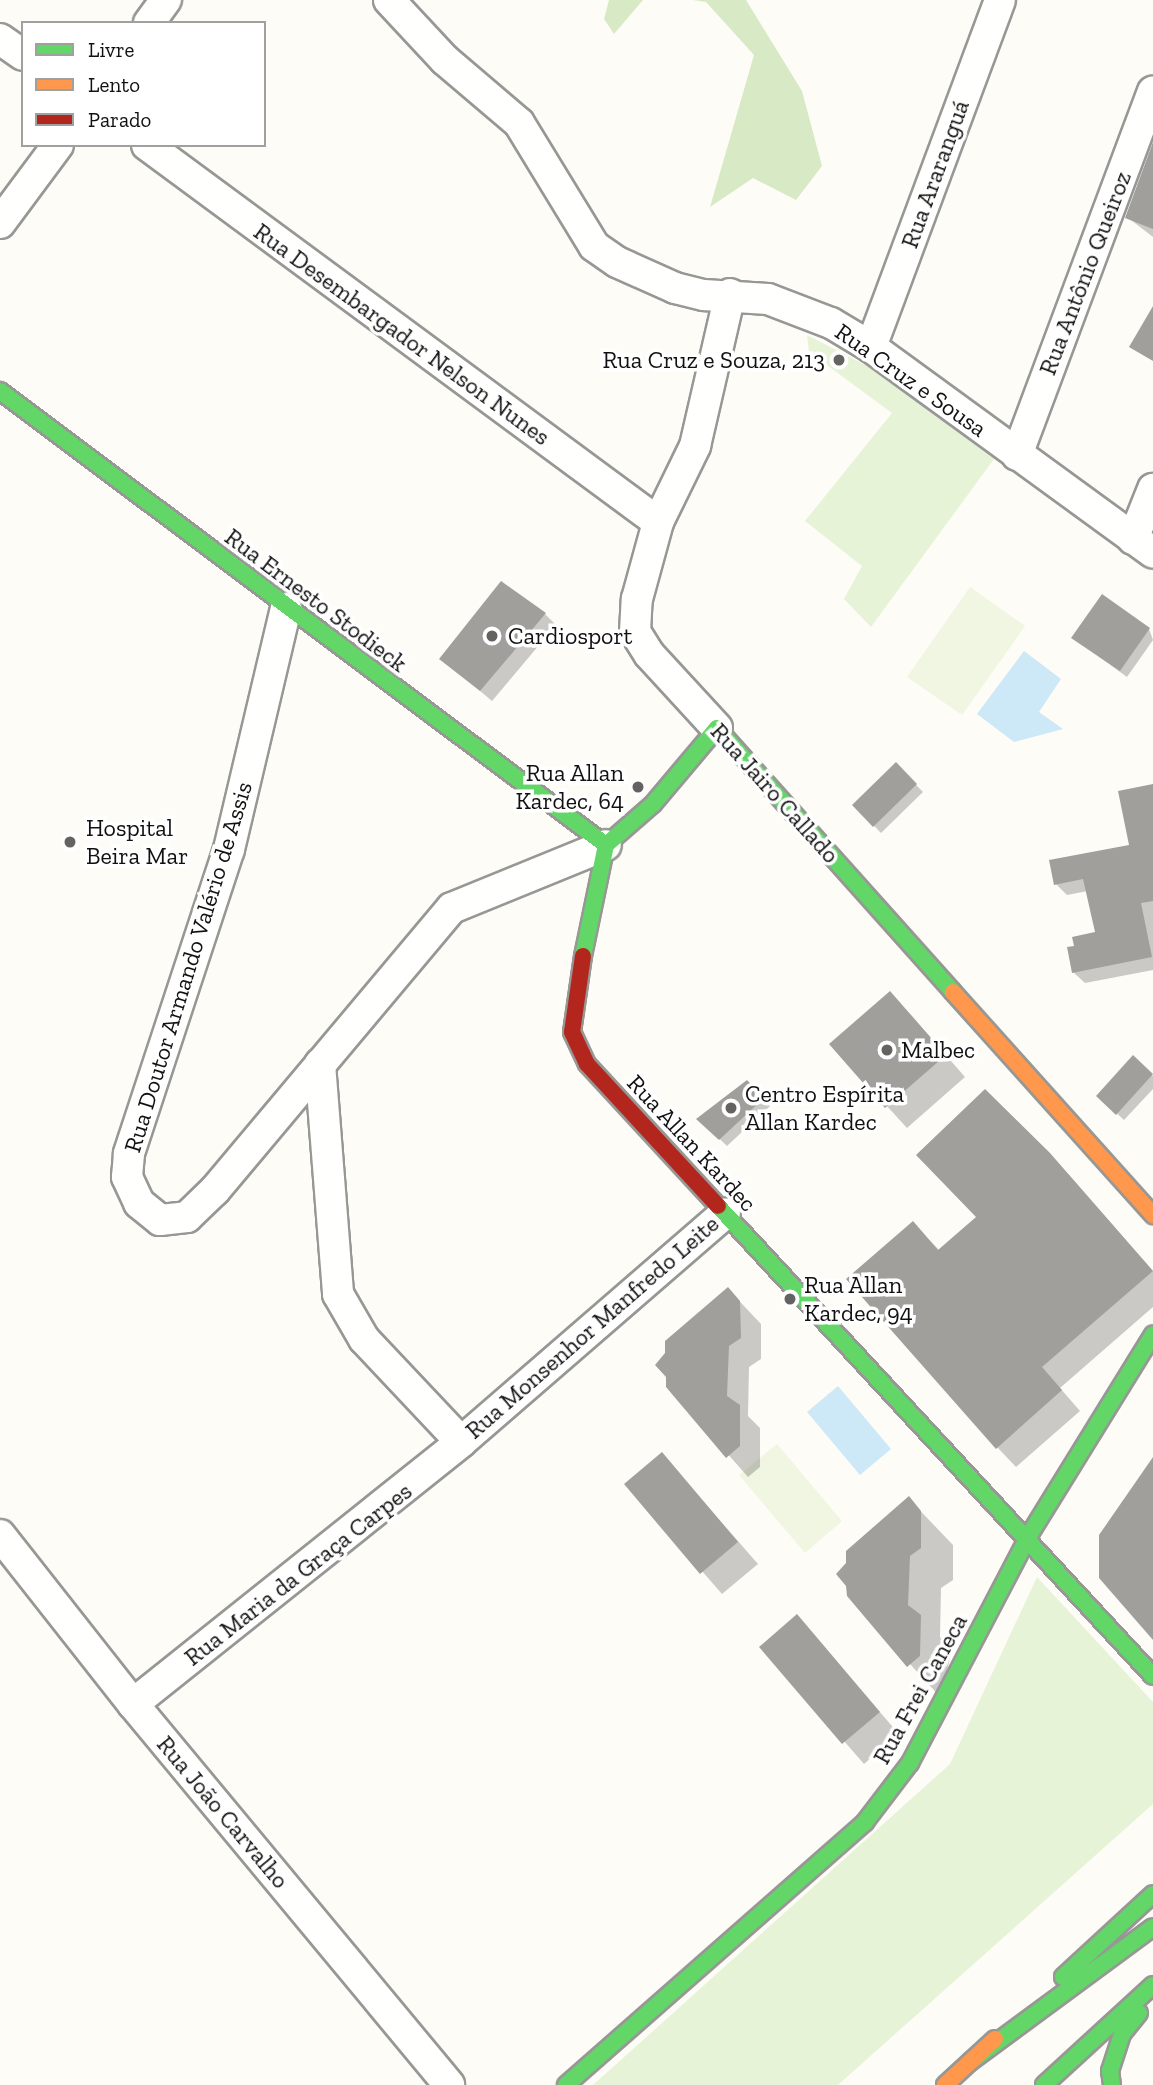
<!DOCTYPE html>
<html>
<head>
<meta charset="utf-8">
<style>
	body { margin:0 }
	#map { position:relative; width:1153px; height:2085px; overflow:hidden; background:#fdfcf7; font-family:"Zilla Slab",serif }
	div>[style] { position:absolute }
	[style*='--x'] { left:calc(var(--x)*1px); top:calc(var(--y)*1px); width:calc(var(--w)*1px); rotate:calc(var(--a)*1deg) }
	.green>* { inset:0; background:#e7f3d7 }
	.forest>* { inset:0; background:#d8eac5 }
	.pitch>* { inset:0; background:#f0f6e1 }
	.water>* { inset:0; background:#cde8f7 }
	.shadow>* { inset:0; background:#0003 }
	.building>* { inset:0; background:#a19f9c }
	.roads { filter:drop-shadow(2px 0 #979795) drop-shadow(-2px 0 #979795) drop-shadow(0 2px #979795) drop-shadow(0 -2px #979795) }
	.street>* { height:30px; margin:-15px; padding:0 15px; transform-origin:15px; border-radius:15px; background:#fffffe }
	.fast>* { height:16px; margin:-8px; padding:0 8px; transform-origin:8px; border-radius:8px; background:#63d668 }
	.slow>* { height:16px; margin:-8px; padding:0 8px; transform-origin:8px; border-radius:8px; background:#ff974d }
	.jam>* { height:16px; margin:-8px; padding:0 8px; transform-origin:8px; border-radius:8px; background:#b3261e }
	.dots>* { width:19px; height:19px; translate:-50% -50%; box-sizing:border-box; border:4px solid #fff; border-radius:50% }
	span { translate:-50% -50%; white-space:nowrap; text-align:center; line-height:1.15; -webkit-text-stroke:7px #fff; paint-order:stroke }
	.street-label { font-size:24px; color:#111 }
	.poi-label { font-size:24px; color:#111 }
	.right { translate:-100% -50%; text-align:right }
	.left { translate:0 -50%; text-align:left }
	.legend { position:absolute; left:21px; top:21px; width:245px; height:126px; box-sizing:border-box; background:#fff; border:2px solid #a0a0a0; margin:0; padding:9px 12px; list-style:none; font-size:21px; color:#111 }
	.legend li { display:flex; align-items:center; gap:14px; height:35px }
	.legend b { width:35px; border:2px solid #a0a0a0 }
</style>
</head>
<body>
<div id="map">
	<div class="green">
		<div style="clip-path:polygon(807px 335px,869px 367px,994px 459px,871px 627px,844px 599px,862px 566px,805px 521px,892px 413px,809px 352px)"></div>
		<div style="clip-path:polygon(1037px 1577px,1153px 1702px,1153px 1804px,838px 2085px,593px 2085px,950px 1764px)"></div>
	</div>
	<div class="forest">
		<div style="clip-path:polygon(609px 0,643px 0,614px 34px,604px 19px)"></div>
		<div style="clip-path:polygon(693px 0,746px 0,802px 91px,822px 166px,796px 200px,753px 178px,710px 207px,754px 55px,706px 2px)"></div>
	</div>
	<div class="pitch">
		<div style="clip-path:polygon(970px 587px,1025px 626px,962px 715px,907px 677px)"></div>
		<div style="clip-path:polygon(777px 1444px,842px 1521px,805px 1553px,739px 1475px)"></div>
	</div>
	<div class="water">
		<div style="clip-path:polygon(1024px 651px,1061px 679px,1039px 712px,1063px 729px,1014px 742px,977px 714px)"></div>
		<div style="clip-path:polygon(838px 1386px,891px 1449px,860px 1475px,807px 1412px)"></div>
	</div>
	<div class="shadow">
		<div style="clip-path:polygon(1153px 143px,1153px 237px,1127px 217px)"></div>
		<div style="clip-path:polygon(545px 614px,556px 625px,492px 701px,442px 659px)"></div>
		<div style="clip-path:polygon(1149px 629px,1153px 640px,1127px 677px,1073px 638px)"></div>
		<div style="clip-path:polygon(896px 764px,923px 792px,881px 833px,854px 805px)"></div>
		<div style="clip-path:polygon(1153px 786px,1153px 970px,1085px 983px,1073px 972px,1076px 947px,1097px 934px,1088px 891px,1067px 895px,1056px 884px,1131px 847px)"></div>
		<div style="clip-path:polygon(910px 1014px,965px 1077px,907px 1128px,831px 1045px)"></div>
		<div style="clip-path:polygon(1133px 1058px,1153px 1076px,1153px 1089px,1124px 1120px,1098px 1096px)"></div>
		<div style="clip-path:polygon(747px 1083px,770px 1106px,727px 1146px,699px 1119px)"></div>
		<div style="clip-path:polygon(985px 1091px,1069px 1175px,1153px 1271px,1153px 1307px,1060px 1388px,1080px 1411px,1016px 1467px,997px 1447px,913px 1223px,940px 1251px,978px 1217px)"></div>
		<div style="clip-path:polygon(728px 1289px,761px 1324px,761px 1359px,749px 1367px,748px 1416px,760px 1428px,760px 1467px,748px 1477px,668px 1386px)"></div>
		<div style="clip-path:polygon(662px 1454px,758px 1564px,722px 1594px,626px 1484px)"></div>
		<div style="clip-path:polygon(909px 1499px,953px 1545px,953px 1580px,941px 1588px,940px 1637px,952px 1649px,941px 1698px,848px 1596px,848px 1563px)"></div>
		<div style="clip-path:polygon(797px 1617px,899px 1734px,864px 1764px,762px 1647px)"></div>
	</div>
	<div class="building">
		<div style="clip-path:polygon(1153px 142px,1153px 229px,1125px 218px)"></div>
		<div style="clip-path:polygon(1153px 306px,1153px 361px,1129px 347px)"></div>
		<div style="clip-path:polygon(501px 581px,546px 613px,480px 691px,439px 659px)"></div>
		<div style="clip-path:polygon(1102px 594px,1150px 628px,1120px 671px,1071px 638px)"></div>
		<div style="clip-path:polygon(896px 762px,917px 784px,873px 827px,852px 805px)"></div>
		<div style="clip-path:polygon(1153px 784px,1153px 901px,1141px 903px,1152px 957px,1072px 973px,1067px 947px,1074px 946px,1072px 937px,1095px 932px,1083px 879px,1054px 885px,1049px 860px,1129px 845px,1118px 791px)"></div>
		<div style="clip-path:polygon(890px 991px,946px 1055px,885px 1108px,829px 1044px)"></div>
		<div style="clip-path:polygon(1133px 1055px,1153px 1074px,1116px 1115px,1096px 1096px)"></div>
		<div style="clip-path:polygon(747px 1080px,764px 1098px,719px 1140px,696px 1119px)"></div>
		<div style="clip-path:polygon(985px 1089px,1050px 1153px,1153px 1271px,1042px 1367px,1062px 1390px,996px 1449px,846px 1279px,913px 1221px,938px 1250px,976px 1217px,916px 1155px)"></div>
		<div style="clip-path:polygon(728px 1287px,740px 1301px,741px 1338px,729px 1346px,727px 1396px,740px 1405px,740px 1446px,726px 1458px,666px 1387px,666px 1377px,655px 1365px,665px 1353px,665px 1341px)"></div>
		<div style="clip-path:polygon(662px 1452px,738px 1542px,700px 1574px,624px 1484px)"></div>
		<div style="clip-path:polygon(1153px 1457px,1153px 1640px,1099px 1578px,1099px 1535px)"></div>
		<div style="clip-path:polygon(909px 1496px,921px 1511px,921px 1548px,910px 1556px,908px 1605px,921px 1615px,920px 1656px,907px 1667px,847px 1596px,846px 1586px,836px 1574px,846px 1563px,846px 1551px)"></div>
		<div style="clip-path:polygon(797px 1614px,880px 1712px,842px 1744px,759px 1647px)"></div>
	</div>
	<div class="roads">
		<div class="street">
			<div style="--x:389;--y:0;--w:82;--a:47"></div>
			<div style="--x:445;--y:60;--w:97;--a:40.4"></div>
			<div style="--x:519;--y:123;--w:144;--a:58.6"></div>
			<div style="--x:594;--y:246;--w:28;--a:35"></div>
			<div style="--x:617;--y:262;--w:64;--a:24.1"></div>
			<div style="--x:675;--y:288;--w:30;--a:14"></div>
			<div style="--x:704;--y:295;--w:64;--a:3.6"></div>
			<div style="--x:768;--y:299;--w:67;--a:20.9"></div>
			<div style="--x:831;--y:323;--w:47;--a:31"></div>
			<div style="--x:871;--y:347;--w:349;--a:36.1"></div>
			<div style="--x:149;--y:23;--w:29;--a:-54"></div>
			<div style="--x:0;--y:39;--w:28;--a:35"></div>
			<div style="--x:147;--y:145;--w:635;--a:36.42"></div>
			<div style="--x:0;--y:223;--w:97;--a:-53.4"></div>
			<div style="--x:871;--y:347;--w:370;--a:-69.6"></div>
			<div style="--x:1017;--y:455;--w:388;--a:-69.5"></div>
			<div style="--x:1133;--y:539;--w:54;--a:-68.2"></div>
			<div style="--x:286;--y:608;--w:248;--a:103.3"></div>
			<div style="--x:229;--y:849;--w:321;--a:108.2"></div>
			<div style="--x:129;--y:1154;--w:23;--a:95"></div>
			<div style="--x:127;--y:1177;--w:29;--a:65"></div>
			<div style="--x:139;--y:1203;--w:27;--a:39"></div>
			<div style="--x:160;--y:1220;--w:27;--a:-6"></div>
			<div style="--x:187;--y:1217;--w:39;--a:-44"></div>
			<div style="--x:215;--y:1190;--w:368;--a:-50"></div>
			<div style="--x:452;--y:908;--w:166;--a:-22.2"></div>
			<div style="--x:717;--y:728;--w:100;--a:-132.6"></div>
			<div style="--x:649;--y:654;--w:26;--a:-122"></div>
			<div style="--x:635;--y:632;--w:33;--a:-87"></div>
			<div style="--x:637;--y:599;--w:80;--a:-74.7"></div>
			<div style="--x:658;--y:522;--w:85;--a:-64"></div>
			<div style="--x:695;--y:446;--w:156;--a:-77"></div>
			<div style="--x:320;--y:1064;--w:231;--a:85.5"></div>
			<div style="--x:338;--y:1294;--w:52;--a:60"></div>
			<div style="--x:364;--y:1339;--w:141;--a:46.7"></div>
			<div style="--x:461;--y:1442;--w:349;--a:-40.9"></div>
			<div style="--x:0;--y:1535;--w:215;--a:51.8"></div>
			<div style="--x:133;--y:1704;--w:495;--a:50.3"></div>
			<div style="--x:133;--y:1704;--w:420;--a:-38.6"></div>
		</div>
		<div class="fast">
			<div style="--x:0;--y:391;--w:757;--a:36.84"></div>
			<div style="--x:583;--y:956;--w:113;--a:-78.3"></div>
			<div style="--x:606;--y:845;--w:62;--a:-41.1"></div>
			<div style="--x:653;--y:804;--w:99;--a:-49.9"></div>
			<div style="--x:717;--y:728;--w:354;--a:48.2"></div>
			<div style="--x:718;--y:1206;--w:640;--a:47.21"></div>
			<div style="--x:1063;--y:1977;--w:122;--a:-42.7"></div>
			<div style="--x:970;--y:2062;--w:227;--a:-36.4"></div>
			<div style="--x:566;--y:2085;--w:398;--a:-41.3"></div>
			<div style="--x:865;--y:1822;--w:74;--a:-52.7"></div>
			<div style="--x:910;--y:1763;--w:255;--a:-62.4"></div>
			<div style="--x:1028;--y:1537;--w:238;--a:-58.3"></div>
			<div style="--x:1044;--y:2085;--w:148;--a:-42.5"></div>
			<div style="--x:1112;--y:2085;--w:14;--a:-98"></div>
			<div style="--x:1110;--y:2071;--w:39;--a:-72"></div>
			<div style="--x:1122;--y:2034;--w:27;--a:-51"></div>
		</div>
		<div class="slow">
			<div style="--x:953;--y:992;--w:300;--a:48.1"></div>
			<div style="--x:945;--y:2085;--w:68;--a:-42.6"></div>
		</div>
		<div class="jam">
			<div style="--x:583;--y:956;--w:77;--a:98.2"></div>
			<div style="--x:572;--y:1032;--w:35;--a:65"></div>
			<div style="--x:587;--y:1064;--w:193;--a:47.3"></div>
		</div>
	</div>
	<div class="dots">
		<div style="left:839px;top:360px;background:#646362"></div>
		<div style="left:492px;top:636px;background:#646362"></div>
		<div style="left:638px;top:787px;background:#646362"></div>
		<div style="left:70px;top:842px;background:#646362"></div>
		<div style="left:887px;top:1050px;background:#646362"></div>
		<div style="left:731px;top:1108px;background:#646362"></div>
		<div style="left:790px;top:1299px;background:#646362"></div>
	</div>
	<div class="street-label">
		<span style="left:935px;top:174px;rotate:-70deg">Rua Araranguá</span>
		<span style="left:1085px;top:273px;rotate:-69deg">Rua Antônio Queiroz</span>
		<span style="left:402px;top:334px;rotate:36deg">Rua Desembargador Nelson Nunes</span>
		<span style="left:911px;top:380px;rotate:35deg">Rua Cruz e Sousa</span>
		<span style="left:316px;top:600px;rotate:37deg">Rua Ernesto Stodieck</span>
		<span style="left:775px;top:793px;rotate:48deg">Rua Jairo Callado</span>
		<span style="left:188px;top:967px;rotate:-73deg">Rua Doutor Armando Valério de Assis</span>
		<span style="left:692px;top:1143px;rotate:47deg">Rua Allan Kardec</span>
		<span style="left:592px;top:1327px;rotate:-41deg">Rua Monsenhor Manfredo Leite</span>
		<span style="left:298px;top:1574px;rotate:-38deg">Rua Maria da Graça Carpes</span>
		<span style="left:920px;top:1689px;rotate:-61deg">Rua Frei Caneca</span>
		<span style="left:223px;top:1812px;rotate:50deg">Rua João Carvalho</span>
	</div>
	<div class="poi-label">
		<span class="right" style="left:825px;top:360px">Rua Cruz e Souza, 213</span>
		<span class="left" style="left:508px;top:636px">Cardiosport</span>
		<span class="right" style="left:624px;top:787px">Rua Allan<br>Kardec, 64</span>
		<span class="left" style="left:86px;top:842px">Hospital<br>Beira Mar</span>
		<span class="left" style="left:901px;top:1050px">Malbec</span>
		<span class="left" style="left:745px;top:1108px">Centro Espírita<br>Allan Kardec</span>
		<span class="left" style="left:804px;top:1299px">Rua Allan<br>Kardec, 94</span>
	</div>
	<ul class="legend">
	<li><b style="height:9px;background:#63d668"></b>Livre</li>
	<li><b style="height:9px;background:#ff974d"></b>Lento</li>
	<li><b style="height:9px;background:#b3261e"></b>Parado</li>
	</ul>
</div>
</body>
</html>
